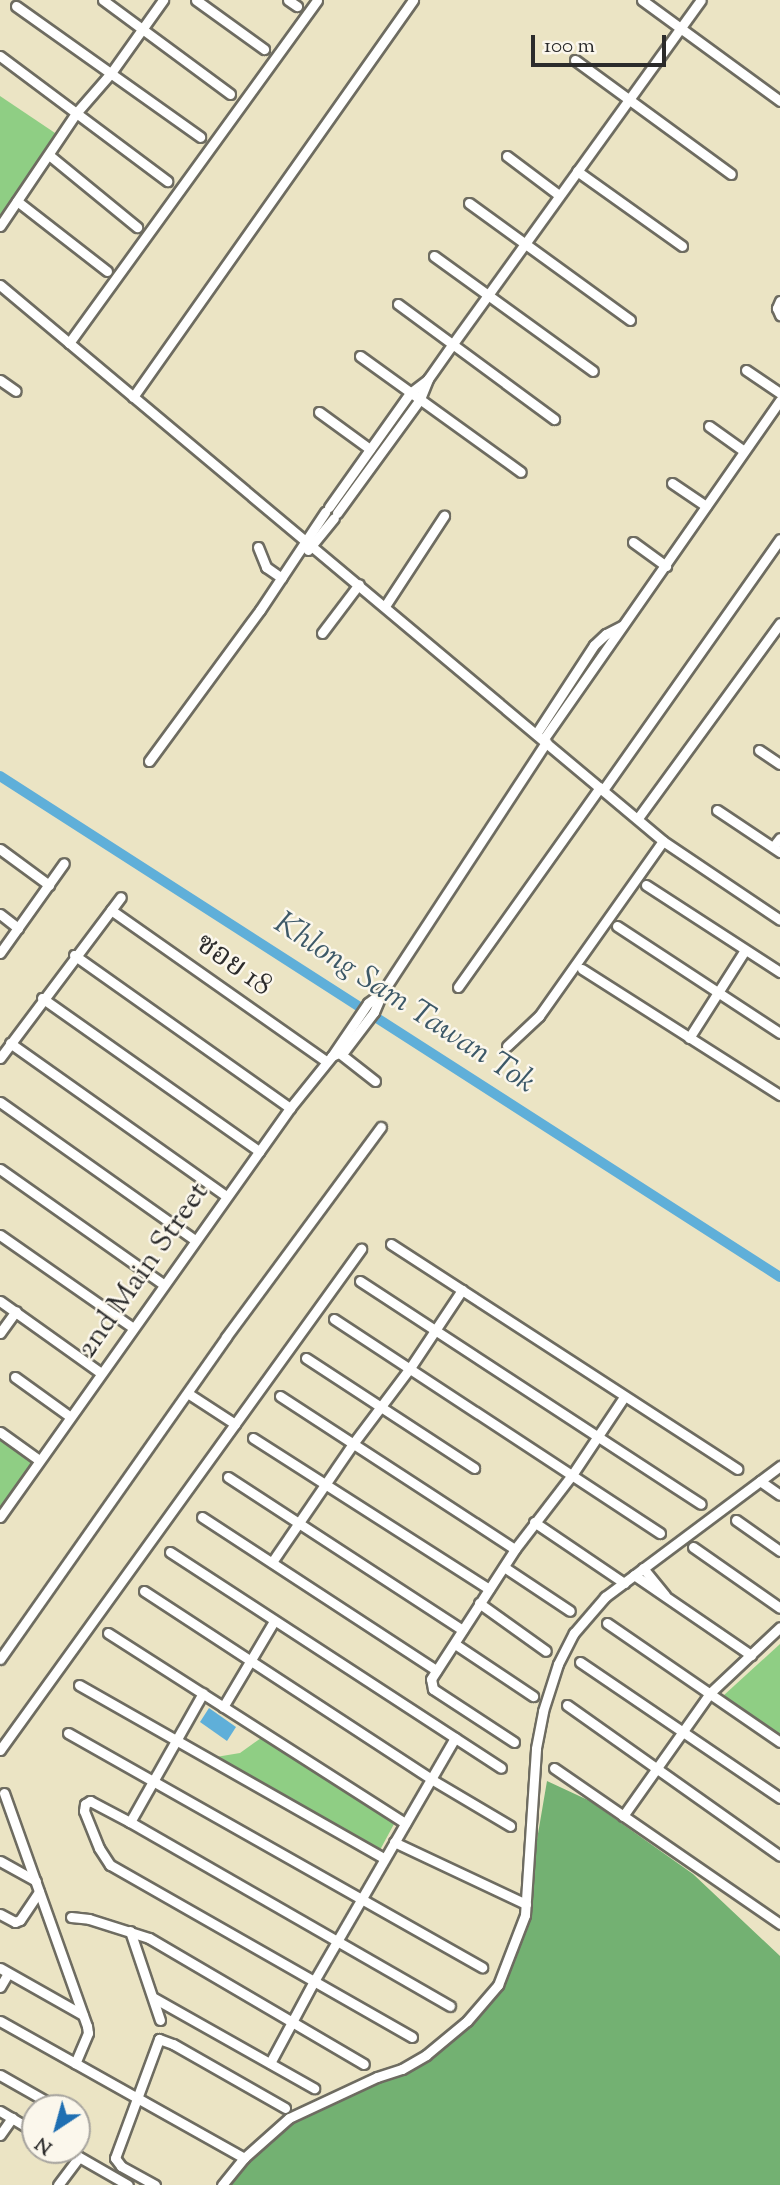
<!DOCTYPE html>
<html>
<head>
<meta charset="utf-8">
<style>
	body { margin:0 }
	#map { position:relative; width:780px; height:2185px; overflow:hidden; background:#ebe4c4; font-family:"Sorts Mill Goudy","Noto Serif Thai",serif }
	div>[style] { position:absolute }
	[style*='--x'] { left:calc(var(--x)*1px); top:calc(var(--y)*1px); width:calc(var(--w)*1px); rotate:calc(var(--a)*1deg) }
	.green>* { inset:0; background:#8fce84 }
	.forest>* { inset:0; background:#73b172 }
	.water>* { inset:0; background:#5fafd9 }
	.canal>* { height:10px; margin:-5px; padding:0 5px; transform-origin:5px; border-radius:5px; background:#5fafd9 }
	.roads { filter:drop-shadow(2px 0 #6e6c61) drop-shadow(-2px 0 #6e6c61) drop-shadow(0 2px #6e6c61) drop-shadow(0 -2px #6e6c61) }
	.minor>* { height:9px; margin:-4.5px; padding:0 4.5px; transform-origin:4.5px; border-radius:4.5px; background:#fff }
	span { translate:-50% -50%; white-space:nowrap; text-align:center; line-height:1.15; -webkit-text-stroke:5px #fbf7ec; paint-order:stroke }
	.street-label { font-size:30px; color:#2b2b2b }
	.water-label { font-size:32px; color:#3d5968; font-style:italic }
	.north { position:absolute; left:21px; top:2094px; width:70px; height:70px; box-sizing:border-box; background:#fbf7ec; border:2px solid #a8a59f; border-radius:50%; rotate:216deg; font-size:19px; font-weight:700; line-height:28px; text-align:center; color:#2b2b2b }
	.north::after { content:''; display:block; margin:auto; width:24px; height:32px; background:#1f6fb2; clip-path:polygon(50% 0,100% 100%,50% 72%,0 100%) }
	.scale { position:absolute; left:531px; top:35px; width:135px; height:32px; box-sizing:border-box; border:4px solid #2b2b2b; border-top:0; padding-left:9px; font-size:21px; line-height:24px; white-space:nowrap; color:#2b2b2b; -webkit-text-stroke:5px #fbf7ec; paint-order:stroke }
</style>
</head>
<body>
<div id="map">
	<div class="green">
		<div style="clip-path:polygon(0 96px,64px 139px,0 227px)"></div>
		<div style="clip-path:polygon(0 1439px,37px 1465px,0 1517px)"></div>
		<div style="clip-path:polygon(780px 1644px,780px 1734px,779px 1735px,723px 1696px)"></div>
		<div style="clip-path:polygon(261px 1738px,394px 1824px,380px 1850px,216px 1757px,240px 1753px)"></div>
	</div>
	<div class="forest">
		<div style="clip-path:polygon(547px 1781px,590px 1801px,693px 1874px,780px 1956px,780px 2185px,222px 2185px,289px 2118px,426px 2055px,498px 1985px,526px 1904px)"></div>
	</div>
	<div class="water">
		<div style="clip-path:polygon(209px 1708px,236px 1727px,227px 1741px,200px 1722px)"></div>
	</div>
	<div class="canal">
		<div style="--x:0;--y:776;--w:927;--a:32.71"></div>
	</div>
	<div class="roads">
		<div class="minor">
			<div style="--x:103;--y:0;--w:158;--a:36.5"></div>
			<div style="--x:196;--y:0;--w:84;--a:35.8"></div>
			<div style="--x:288;--y:0;--w:11;--a:34"></div>
			<div style="--x:642;--y:0;--w:171;--a:36.2"></div>
			<div style="--x:16;--y:6;--w:226;--a:35.4"></div>
			<div style="--x:0;--y:56;--w:209;--a:36.8"></div>
			<div style="--x:575;--y:60;--w:193;--a:36.2"></div>
			<div style="--x:49;--y:155;--w:114;--a:39.3"></div>
			<div style="--x:507;--y:156;--w:65;--a:36.9"></div>
			<div style="--x:577;--y:171;--w:129;--a:35.5"></div>
			<div style="--x:17;--y:201;--w:114;--a:37.9"></div>
			<div style="--x:469;--y:203;--w:199;--a:36"></div>
			<div style="--x:0;--y:226;--w:138;--a:-56"></div>
			<div style="--x:77;--y:112;--w:52;--a:-48.9"></div>
			<div style="--x:111;--y:73;--w:90;--a:-54.5"></div>
			<div style="--x:434;--y:256;--w:196;--a:35.9"></div>
			<div style="--x:0;--y:285;--w:865;--a:39.98"></div>
			<div style="--x:663;--y:841;--w:141;--a:34"></div>
			<div style="--x:780;--y:301;--w:8;--a:113"></div>
			<div style="--x:777;--y:308;--w:8;--a:67"></div>
			<div style="--x:398;--y:304;--w:194;--a:36.4"></div>
			<div style="--x:69;--y:343;--w:423;--a:-54.1"></div>
			<div style="--x:360;--y:356;--w:198;--a:35.8"></div>
			<div style="--x:746;--y:370;--w:41;--a:34.1"></div>
			<div style="--x:0;--y:380;--w:19;--a:35"></div>
			<div style="--x:133;--y:397;--w:486;--a:-54.8"></div>
			<div style="--x:319;--y:412;--w:63;--a:36"></div>
			<div style="--x:709;--y:426;--w:43;--a:35.5"></div>
			<div style="--x:672;--y:483;--w:41;--a:34.1"></div>
			<div style="--x:329;--y:507;--w:140;--a:-54.6"></div>
			<div style="--x:410;--y:393;--w:21;--a:-37"></div>
			<div style="--x:337;--y:513;--w:141;--a:-53.9"></div>
			<div style="--x:420;--y:399;--w:22;--a:-68"></div>
			<div style="--x:428;--y:379;--w:42;--a:-54.8"></div>
			<div style="--x:452;--y:345;--w:425;--a:-54.2"></div>
			<div style="--x:633;--y:542;--w:41;--a:36"></div>
			<div style="--x:258;--y:547;--w:22;--a:68"></div>
			<div style="--x:266;--y:567;--w:19;--a:35"></div>
			<div style="--x:308;--y:550;--w:41;--a:-50.9"></div>
			<div style="--x:385;--y:606;--w:108;--a:-56.8"></div>
			<div style="--x:322;--y:633;--w:61;--a:-52.9"></div>
			<div style="--x:536;--y:734;--w:106;--a:-56.9"></div>
			<div style="--x:594;--y:645;--w:16;--a:-43"></div>
			<div style="--x:606;--y:634;--w:18;--a:-27"></div>
			<div style="--x:543;--y:740;--w:414;--a:-55.1"></div>
			<div style="--x:759;--y:750;--w:25;--a:34"></div>
			<div style="--x:149;--y:761;--w:187;--a:-53.7"></div>
			<div style="--x:260;--y:610;--w:118;--a:-56.4"></div>
			<div style="--x:603;--y:790;--w:307;--a:-54.8"></div>
			<div style="--x:717;--y:810;--w:76;--a:33.7"></div>
			<div style="--x:638;--y:818;--w:241;--a:-53.9"></div>
			<div style="--x:773;--y:847;--w:11;--a:-52"></div>
			<div style="--x:0;--y:849;--w:61;--a:36.3"></div>
			<div style="--x:646;--y:885;--w:160;--a:33"></div>
			<div style="--x:111;--y:910;--w:263;--a:35.1"></div>
			<div style="--x:0;--y:914;--w:23;--a:38"></div>
			<div style="--x:617;--y:926;--w:195;--a:33.3"></div>
			<div style="--x:0;--y:953;--w:110;--a:-54.6"></div>
			<div style="--x:74;--y:955;--w:265;--a:35.3"></div>
			<div style="--x:582;--y:969;--w:235;--a:32.5"></div>
			<div style="--x:458;--y:987;--w:245;--a:-54.6"></div>
			<div style="--x:42;--y:998;--w:266;--a:35.2"></div>
			<div style="--x:689;--y:1038;--w:104;--a:-57.5"></div>
			<div style="--x:10;--y:1043;--w:265;--a:35.3"></div>
			<div style="--x:507;--y:1046;--w:44;--a:-43.2"></div>
			<div style="--x:539;--y:1016;--w:214;--a:-54.7"></div>
			<div style="--x:338;--y:1052;--w:47;--a:38.1"></div>
			<div style="--x:332;--y:1056;--w:14;--a:-25"></div>
			<div style="--x:345;--y:1050;--w:48;--a:-52.7"></div>
			<div style="--x:374;--y:1012;--w:21;--a:-67"></div>
			<div style="--x:382;--y:993;--w:300;--a:-56.8"></div>
			<div style="--x:0;--y:1058;--w:201;--a:-53.1"></div>
			<div style="--x:0;--y:1102;--w:239;--a:35.3"></div>
			<div style="--x:0;--y:1169;--w:199;--a:35.2"></div>
			<div style="--x:0;--y:1235;--w:161;--a:34.9"></div>
			<div style="--x:391;--y:1244;--w:413;--a:33"></div>
			<div style="--x:360;--y:1281;--w:407;--a:33.2"></div>
			<div style="--x:0;--y:1301;--w:124;--a:35.5"></div>
			<div style="--x:334;--y:1319;--w:390;--a:33.3"></div>
			<div style="--x:0;--y:1333;--w:27;--a:-54"></div>
			<div style="--x:306;--y:1358;--w:201;--a:33.2"></div>
			<div style="--x:15;--y:1377;--w:67;--a:35.8"></div>
			<div style="--x:189;--y:1394;--w:55;--a:33.1"></div>
			<div style="--x:280;--y:1396;--w:280;--a:33.1"></div>
			<div style="--x:0;--y:1432;--w:48;--a:35.7"></div>
			<div style="--x:253;--y:1438;--w:280;--a:32.6"></div>
			<div style="--x:228;--y:1477;--w:280;--a:33.1"></div>
			<div style="--x:760;--y:1481;--w:24;--a:35"></div>
			<div style="--x:0;--y:1517;--w:501;--a:-54.66"></div>
			<div style="--x:290;--y:1108;--w:67;--a:-51.1"></div>
			<div style="--x:332;--y:1056;--w:64;--a:-55.8"></div>
			<div style="--x:368;--y:1003;--w:17;--a:-36"></div>
			<div style="--x:202;--y:1517;--w:280;--a:33.2"></div>
			<div style="--x:736;--y:1520;--w:54;--a:35.2"></div>
			<div style="--x:534;--y:1522;--w:109;--a:34.1"></div>
			<div style="--x:693;--y:1547;--w:106;--a:35"></div>
			<div style="--x:170;--y:1552;--w:395;--a:33.1"></div>
			<div style="--x:272;--y:1562;--w:142;--a:-55.6"></div>
			<div style="--x:352;--y:1445;--w:96;--a:-53"></div>
			<div style="--x:410;--y:1368;--w:94;--a:-56.3"></div>
			<div style="--x:504;--y:1567;--w:79;--a:33.7"></div>
			<div style="--x:643;--y:1568;--w:35;--a:51"></div>
			<div style="--x:634;--y:1575;--w:142;--a:34.4"></div>
			<div style="--x:144;--y:1591;--w:343;--a:33.2"></div>
			<div style="--x:431;--y:1779;--w:92;--a:30.7"></div>
			<div style="--x:479;--y:1603;--w:82;--a:35.6"></div>
			<div style="--x:607;--y:1623;--w:210;--a:34.5"></div>
			<div style="--x:108;--y:1633;--w:353;--a:32.6"></div>
			<div style="--x:455;--y:1644;--w:94;--a:33.7"></div>
			<div style="--x:0;--y:1659;--w:393;--a:-54.9"></div>
			<div style="--x:226;--y:1337;--w:261;--a:-53.6"></div>
			<div style="--x:580;--y:1662;--w:242;--a:34.2"></div>
			<div style="--x:79;--y:1685;--w:351;--a:29.6"></div>
			<div style="--x:567;--y:1705;--w:261;--a:35.3"></div>
			<div style="--x:223;--y:1707;--w:100;--a:-59.3"></div>
			<div style="--x:68;--y:1733;--w:476;--a:29.5"></div>
			<div style="--x:514;--y:1742;--w:97;--a:-146.8"></div>
			<div style="--x:433;--y:1689;--w:10;--a:-101"></div>
			<div style="--x:431;--y:1679;--w:155;--a:-57.1"></div>
			<div style="--x:515;--y:1549;--w:93;--a:-52.4"></div>
			<div style="--x:572;--y:1475;--w:94;--a:-56.3"></div>
			<div style="--x:0;--y:1750;--w:618;--a:-54.23"></div>
			<div style="--x:554;--y:1768;--w:275;--a:34.6"></div>
			<div style="--x:4;--y:1793;--w:247;--a:70.4"></div>
			<div style="--x:87;--y:2026;--w:7;--a:82"></div>
			<div style="--x:88;--y:2033;--w:33;--a:113"></div>
			<div style="--x:623;--y:1816;--w:151;--a:-54.7"></div>
			<div style="--x:710;--y:1693;--w:96;--a:-43.3"></div>
			<div style="--x:130;--y:1822;--w:148;--a:-60.5"></div>
			<div style="--x:394;--y:1842;--w:146;--a:25.2"></div>
			<div style="--x:0;--y:1861;--w:41;--a:29.1"></div>
			<div style="--x:0;--y:1914;--w:17;--a:28"></div>
			<div style="--x:15;--y:1922;--w:5;--a:-22"></div>
			<div style="--x:20;--y:1920;--w:34;--a:-56"></div>
			<div style="--x:71;--y:1917;--w:18;--a:6"></div>
			<div style="--x:89;--y:1919;--w:63;--a:17.6"></div>
			<div style="--x:149;--y:1938;--w:249;--a:30.4"></div>
			<div style="--x:130;--y:1931;--w:94;--a:71.4"></div>
			<div style="--x:0;--y:1968;--w:95;--a:29.5"></div>
			<div style="--x:0;--y:1987;--w:16;--a:-60"></div>
			<div style="--x:154;--y:1998;--w:184;--a:29.4"></div>
			<div style="--x:0;--y:2021;--w:280;--a:29.3"></div>
			<div style="--x:412;--y:2037;--w:348;--a:-150.3"></div>
			<div style="--x:110;--y:1865;--w:20;--a:-123"></div>
			<div style="--x:99;--y:1848;--w:40;--a:-112"></div>
			<div style="--x:84;--y:1811;--w:7;--a:-82"></div>
			<div style="--x:85;--y:1804;--w:6;--a:-31"></div>
			<div style="--x:90;--y:1801;--w:45;--a:27.7"></div>
			<div style="--x:130;--y:1822;--w:369;--a:29.9"></div>
			<div style="--x:270;--y:2063;--w:93;--a:-61.8"></div>
			<div style="--x:314;--y:1981;--w:281;--a:-59.9"></div>
			<div style="--x:0;--y:2075;--w:67;--a:29.6"></div>
			<div style="--x:0;--y:2111;--w:41;--a:31"></div>
			<div style="--x:0;--y:2135;--w:21;--a:-55"></div>
			<div style="--x:67;--y:2150;--w:70;--a:29.8"></div>
			<div style="--x:58;--y:2185;--w:35;--a:-53"></div>
			<div style="--x:155;--y:2185;--w:39;--a:-151"></div>
			<div style="--x:121;--y:2166;--w:10;--a:-127"></div>
			<div style="--x:115;--y:2158;--w:127;--a:-69.7"></div>
			<div style="--x:159;--y:2039;--w:15;--a:20"></div>
			<div style="--x:173;--y:2044;--w:129;--a:29.7"></div>
			<div style="--x:222;--y:2185;--w:35;--a:-51"></div>
			<div style="--x:244;--y:2158;--w:60;--a:-41.6"></div>
			<div style="--x:289;--y:2118;--w:97;--a:-25"></div>
			<div style="--x:377;--y:2077;--w:26;--a:-18"></div>
			<div style="--x:402;--y:2069;--w:28;--a:-30"></div>
			<div style="--x:426;--y:2055;--w:53;--a:-39.7"></div>
			<div style="--x:467;--y:2021;--w:48;--a:-49.3"></div>
			<div style="--x:498;--y:1985;--w:75;--a:-68.9"></div>
			<div style="--x:525;--y:1915;--w:167;--a:-86.2"></div>
			<div style="--x:536;--y:1748;--w:38;--a:-79"></div>
			<div style="--x:543;--y:1711;--w:49;--a:-72.3"></div>
			<div style="--x:558;--y:1664;--w:35;--a:-63"></div>
			<div style="--x:574;--y:1633;--w:48;--a:-49.3"></div>
			<div style="--x:605;--y:1597;--w:219;--a:-36.8"></div>
		</div>
	</div>
	<div class="street-label">
		<span style="left:233px;top:966px;rotate:35deg">ซอย 18</span>
		<span style="left:144px;top:1271px;rotate:-55deg">2nd Main Street</span>
	</div>
	<div class="water-label">
		<span style="left:404px;top:1004px;rotate:33deg">Khlong Sam Tawan Tok</span>
	</div>
	<div class="north">N</div>
	<div class="scale">100 m</div>
</div>
</body>
</html>
